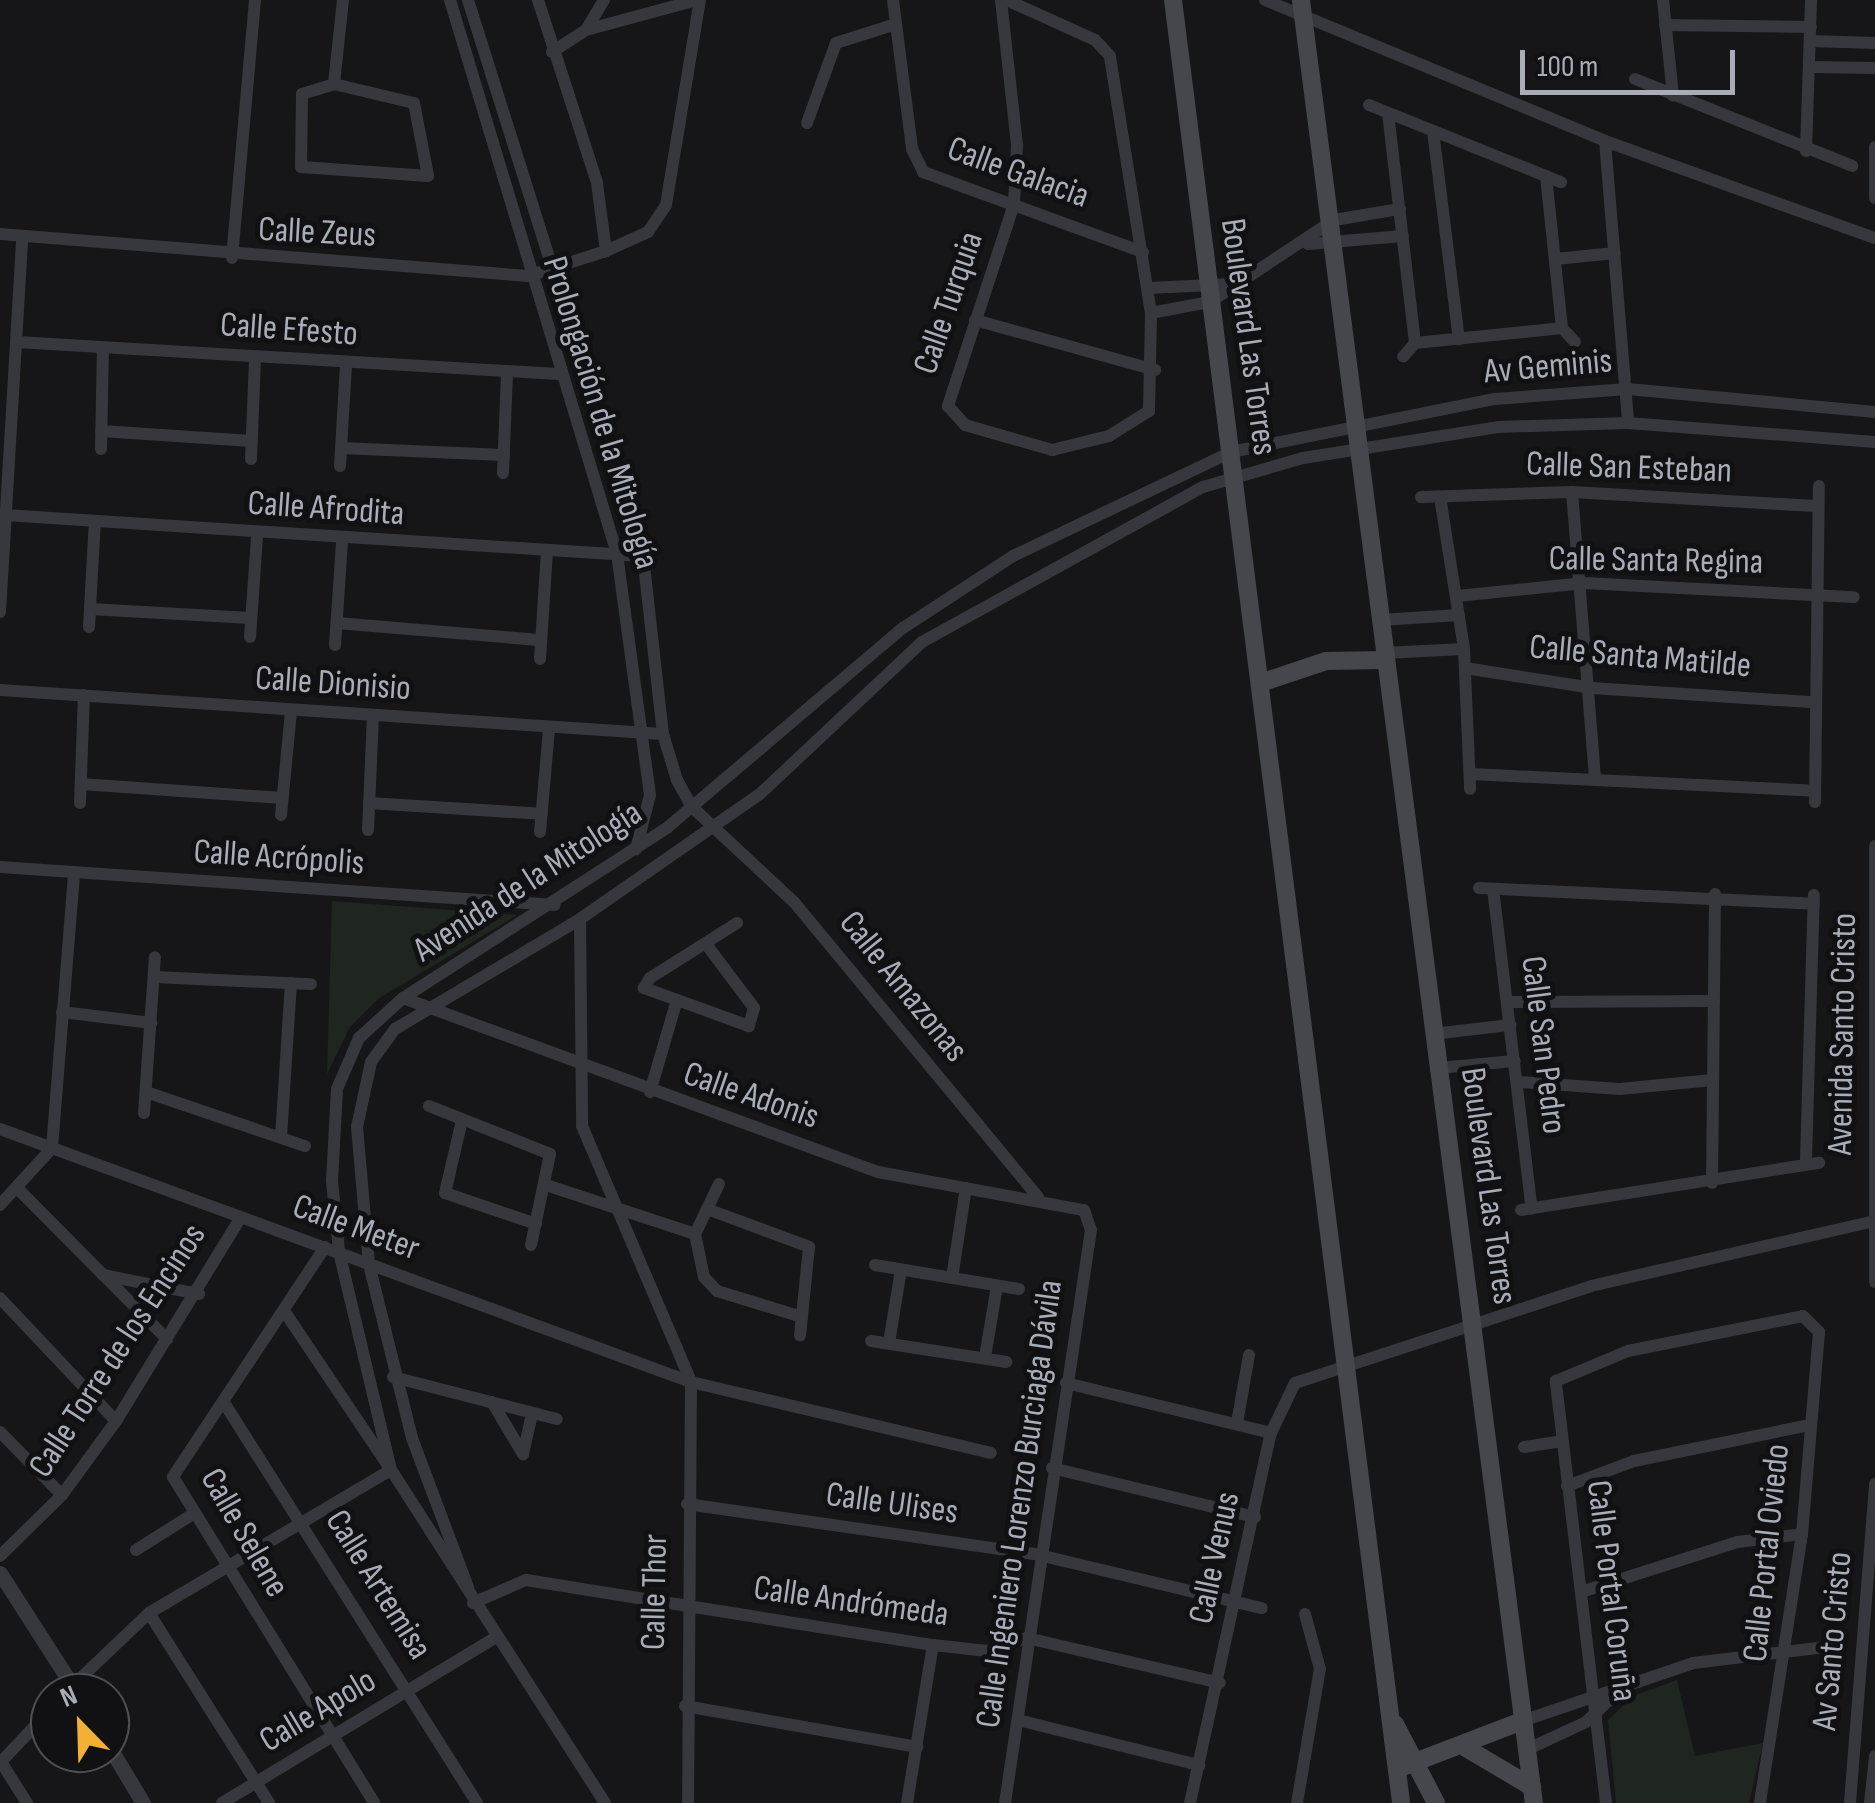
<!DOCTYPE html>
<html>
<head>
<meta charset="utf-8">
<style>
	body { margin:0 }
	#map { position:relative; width:1875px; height:1803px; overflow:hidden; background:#161618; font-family:"Sofia Sans Condensed",sans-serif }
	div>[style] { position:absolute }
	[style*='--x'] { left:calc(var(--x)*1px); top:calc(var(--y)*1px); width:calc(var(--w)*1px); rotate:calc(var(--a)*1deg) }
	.green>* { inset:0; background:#1e261f }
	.minor>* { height:12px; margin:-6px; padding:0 6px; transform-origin:6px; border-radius:6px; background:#37383d }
	.tertiary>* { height:15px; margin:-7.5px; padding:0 7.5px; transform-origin:7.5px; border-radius:7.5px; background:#37383d }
	.secondary>* { height:18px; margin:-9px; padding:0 9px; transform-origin:9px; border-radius:9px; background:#45474d }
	span { translate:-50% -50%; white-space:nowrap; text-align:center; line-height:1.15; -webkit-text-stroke:10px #111113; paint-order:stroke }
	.street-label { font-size:35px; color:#a8adb8 }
	.north { position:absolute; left:30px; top:1673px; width:100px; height:100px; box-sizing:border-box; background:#111113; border:2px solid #4d4f55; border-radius:50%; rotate:337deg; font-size:28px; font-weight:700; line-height:40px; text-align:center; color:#a8adb8 }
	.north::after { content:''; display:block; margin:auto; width:35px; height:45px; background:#f2b134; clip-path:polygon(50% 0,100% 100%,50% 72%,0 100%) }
	.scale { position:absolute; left:1520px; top:50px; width:215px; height:45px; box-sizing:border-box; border:5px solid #a8adb8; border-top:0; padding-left:12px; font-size:30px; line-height:35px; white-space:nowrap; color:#a8adb8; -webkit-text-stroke:8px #111113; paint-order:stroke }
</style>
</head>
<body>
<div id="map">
	<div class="green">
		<div style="clip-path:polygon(332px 901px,517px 915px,378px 999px,350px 1027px,327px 1074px)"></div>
		<div style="clip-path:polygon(1677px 1680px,1695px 1756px,1763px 1743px,1749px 1803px,1616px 1803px,1608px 1720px,1633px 1696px)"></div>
	</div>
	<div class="minor">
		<div style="--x:450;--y:0;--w:579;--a:73.22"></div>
		<div style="--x:617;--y:554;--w:243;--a:82.2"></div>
		<div style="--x:650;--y:795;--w:56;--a:104.5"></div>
		<div style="--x:468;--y:0;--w:583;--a:72.53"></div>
		<div style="--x:643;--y:556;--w:179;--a:83.6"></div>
		<div style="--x:663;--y:734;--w:48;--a:73.1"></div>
		<div style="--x:677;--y:780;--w:31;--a:61"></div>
		<div style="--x:692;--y:807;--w:139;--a:43"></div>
		<div style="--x:794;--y:902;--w:383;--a:50.4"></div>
		<div style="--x:538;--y:0;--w:192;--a:72.1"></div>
		<div style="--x:597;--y:183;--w:69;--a:82.5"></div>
		<div style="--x:893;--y:0;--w:150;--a:82.7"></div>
		<div style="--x:912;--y:149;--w:25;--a:64"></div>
		<div style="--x:923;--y:172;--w:234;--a:20"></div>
		<div style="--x:1001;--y:0;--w:147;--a:83.7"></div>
		<div style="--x:1017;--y:146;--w:58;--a:93"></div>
		<div style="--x:1014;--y:204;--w:213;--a:108.1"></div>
		<div style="--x:948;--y:406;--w:25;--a:48"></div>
		<div style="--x:965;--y:425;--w:91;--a:16"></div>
		<div style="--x:1052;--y:450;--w:59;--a:-13.8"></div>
		<div style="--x:1109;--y:436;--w:47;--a:-32"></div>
		<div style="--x:1149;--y:411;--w:98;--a:-88.8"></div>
		<div style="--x:1151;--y:313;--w:260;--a:-99.1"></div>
		<div style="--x:1110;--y:56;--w:22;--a:-133"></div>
		<div style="--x:1095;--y:40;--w:97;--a:-155.6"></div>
		<div style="--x:1265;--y:0;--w:368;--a:22.5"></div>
		<div style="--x:1605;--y:141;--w:287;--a:19.8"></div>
		<div style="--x:1663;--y:0;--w:96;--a:84"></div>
		<div style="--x:1665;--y:25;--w:146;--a:0.8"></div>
		<div style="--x:586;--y:30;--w:35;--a:-59"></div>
		<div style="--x:1811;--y:41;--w:64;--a:1.8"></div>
		<div style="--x:552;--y:52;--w:40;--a:-32.9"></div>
		<div style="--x:586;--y:30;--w:115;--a:-15.1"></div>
		<div style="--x:1810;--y:67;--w:65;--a:0.9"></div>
		<div style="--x:1635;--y:79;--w:234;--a:21.8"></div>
		<div style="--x:334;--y:84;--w:82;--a:13.4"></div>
		<div style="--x:414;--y:103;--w:74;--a:79.1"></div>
		<div style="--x:428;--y:176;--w:127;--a:-175.9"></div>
		<div style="--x:301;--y:167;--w:73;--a:-89.2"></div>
		<div style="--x:302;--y:94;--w:34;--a:-17"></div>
		<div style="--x:334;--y:84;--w:84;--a:-83.9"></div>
		<div style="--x:1369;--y:105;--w:207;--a:21.9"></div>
		<div style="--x:1388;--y:113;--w:232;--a:83.3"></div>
		<div style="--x:1415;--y:343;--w:18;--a:131"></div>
		<div style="--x:807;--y:123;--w:85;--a:-70.1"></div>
		<div style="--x:836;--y:43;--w:63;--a:-17.6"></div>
		<div style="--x:1433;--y:131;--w:210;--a:82.9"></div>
		<div style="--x:1605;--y:141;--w:283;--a:85.3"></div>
		<div style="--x:1875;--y:147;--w:51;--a:90"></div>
		<div style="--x:1806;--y:151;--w:151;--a:-88.1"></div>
		<div style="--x:1546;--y:176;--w:153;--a:84"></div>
		<div style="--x:1562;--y:328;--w:19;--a:47"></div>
		<div style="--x:0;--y:234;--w:530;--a:4.55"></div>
		<div style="--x:528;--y:276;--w:82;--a:-17.8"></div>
		<div style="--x:606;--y:251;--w:46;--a:-24.3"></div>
		<div style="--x:648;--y:232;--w:32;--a:-56"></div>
		<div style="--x:666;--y:205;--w:208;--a:-80.6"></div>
		<div style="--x:1308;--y:244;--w:95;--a:-4.8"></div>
		<div style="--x:232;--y:258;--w:259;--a:-84.9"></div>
		<div style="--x:1555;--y:259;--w:60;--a:-5.7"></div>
		<div style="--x:1148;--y:288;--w:85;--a:-2.7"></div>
		<div style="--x:1151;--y:313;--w:60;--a:-10.6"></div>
		<div style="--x:1210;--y:302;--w:149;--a:-33.5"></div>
		<div style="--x:1334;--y:220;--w:67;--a:-9.5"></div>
		<div style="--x:975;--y:320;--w:187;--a:15.5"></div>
		<div style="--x:17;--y:342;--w:542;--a:3.39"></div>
		<div style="--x:1415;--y:343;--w:148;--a:-5.8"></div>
		<div style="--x:101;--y:431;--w:151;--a:3.8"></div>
		<div style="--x:341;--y:448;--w:163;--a:2.5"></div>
		<div style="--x:101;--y:449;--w:101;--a:-88.9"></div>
		<div style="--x:251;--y:459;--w:101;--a:-87.7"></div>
		<div style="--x:340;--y:466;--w:101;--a:-86.6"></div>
		<div style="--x:503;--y:473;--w:101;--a:-87.7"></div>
		<div style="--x:1572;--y:492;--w:289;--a:85.4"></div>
		<div style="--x:1421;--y:497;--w:151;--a:-1.9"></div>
		<div style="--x:1572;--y:492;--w:244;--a:3.3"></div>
		<div style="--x:1440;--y:497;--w:154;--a:81"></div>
		<div style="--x:1464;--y:649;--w:140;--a:87.5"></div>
		<div style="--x:5;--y:515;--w:639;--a:3.68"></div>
		<div style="--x:1457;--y:596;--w:128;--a:-5.8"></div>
		<div style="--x:1584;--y:583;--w:270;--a:3"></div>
		<div style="--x:90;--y:609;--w:161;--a:3.2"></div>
		<div style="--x:0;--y:612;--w:376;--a:-86.6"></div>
		<div style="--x:1380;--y:620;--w:79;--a:-3.6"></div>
		<div style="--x:337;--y:623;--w:205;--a:4.8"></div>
		<div style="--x:89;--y:627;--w:106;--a:-86.8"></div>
		<div style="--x:250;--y:637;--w:101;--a:-86"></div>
		<div style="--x:335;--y:645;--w:103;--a:-86.1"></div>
		<div style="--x:1384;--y:653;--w:80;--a:-2.9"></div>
		<div style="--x:540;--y:659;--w:109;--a:-86.3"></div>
		<div style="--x:1465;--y:668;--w:129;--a:8.9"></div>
		<div style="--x:1592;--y:688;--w:218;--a:3.7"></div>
		<div style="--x:0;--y:690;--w:664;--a:3.8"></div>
		<div style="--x:1471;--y:774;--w:343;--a:2.8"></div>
		<div style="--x:81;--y:784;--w:202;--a:4"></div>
		<div style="--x:1815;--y:802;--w:316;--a:-89.3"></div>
		<div style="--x:80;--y:803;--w:108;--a:-87.9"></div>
		<div style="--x:369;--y:803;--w:173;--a:3.6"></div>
		<div style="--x:281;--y:815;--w:103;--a:-84.5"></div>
		<div style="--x:368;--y:830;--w:113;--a:-87.5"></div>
		<div style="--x:540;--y:832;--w:103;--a:-85"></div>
		<div style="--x:1875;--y:846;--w:436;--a:90"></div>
		<div style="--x:0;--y:867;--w:556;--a:3.92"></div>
		<div style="--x:1479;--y:888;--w:335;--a:2.7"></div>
		<div style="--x:1493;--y:889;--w:322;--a:83.1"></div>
		<div style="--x:580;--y:919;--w:207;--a:89.4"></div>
		<div style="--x:582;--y:1126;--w:278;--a:66.9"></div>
		<div style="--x:691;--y:1382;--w:421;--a:90.4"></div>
		<div style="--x:706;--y:944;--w:80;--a:53.1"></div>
		<div style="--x:754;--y:1008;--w:19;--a:106"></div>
		<div style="--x:749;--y:1026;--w:112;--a:-160.1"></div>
		<div style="--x:644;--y:988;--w:12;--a:-59"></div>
		<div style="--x:650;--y:978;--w:103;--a:-32.3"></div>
		<div style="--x:154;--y:977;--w:157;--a:2.6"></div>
		<div style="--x:403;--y:998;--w:506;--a:20.12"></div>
		<div style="--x:878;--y:1172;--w:209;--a:10.5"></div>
		<div style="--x:1084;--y:1210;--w:21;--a:71"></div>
		<div style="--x:1091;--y:1230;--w:579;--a:98.54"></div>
		<div style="--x:1507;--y:1002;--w:207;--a:-0.3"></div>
		<div style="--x:62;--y:1012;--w:90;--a:7"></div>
		<div style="--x:1433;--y:1034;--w:78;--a:-6.7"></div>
		<div style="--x:1438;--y:1068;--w:77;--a:-5.2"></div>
		<div style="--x:1519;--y:1082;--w:101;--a:4"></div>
		<div style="--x:1620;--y:1089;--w:93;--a:-5.5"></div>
		<div style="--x:146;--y:1092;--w:168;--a:18.8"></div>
		<div style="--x:650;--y:1092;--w:93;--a:-73.7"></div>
		<div style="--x:429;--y:1106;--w:130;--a:21.6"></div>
		<div style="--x:550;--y:1154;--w:93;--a:101.8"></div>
		<div style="--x:144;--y:1113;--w:156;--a:-86"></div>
		<div style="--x:462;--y:1120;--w:75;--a:103.1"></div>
		<div style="--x:445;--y:1193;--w:96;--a:18.8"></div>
		<div style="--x:0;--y:1129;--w:736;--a:20.11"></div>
		<div style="--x:691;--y:1382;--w:308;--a:13.3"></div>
		<div style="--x:281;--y:1137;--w:154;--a:-86.3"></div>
		<div style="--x:1806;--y:1159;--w:264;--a:-88.3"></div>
		<div style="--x:1712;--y:1183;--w:289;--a:-89.4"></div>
		<div style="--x:719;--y:1184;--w:55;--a:115.6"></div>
		<div style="--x:695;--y:1234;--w:44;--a:78.2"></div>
		<div style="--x:704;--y:1277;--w:19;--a:47"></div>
		<div style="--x:717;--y:1291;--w:89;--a:17"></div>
		<div style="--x:546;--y:1185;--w:157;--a:18.2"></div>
		<div style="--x:17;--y:1188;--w:213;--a:45.2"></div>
		<div style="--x:0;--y:1205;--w:77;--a:-47.6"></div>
		<div style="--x:52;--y:1148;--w:275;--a:-85.4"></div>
		<div style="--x:707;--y:1209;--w:109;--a:20.4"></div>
		<div style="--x:809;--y:1247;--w:89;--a:95.8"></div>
		<div style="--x:1521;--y:1210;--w:302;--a:-9"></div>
		<div style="--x:325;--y:1247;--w:276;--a:123.5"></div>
		<div style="--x:173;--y:1477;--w:383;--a:58.3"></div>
		<div style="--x:875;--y:1265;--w:146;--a:9.5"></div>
		<div style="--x:103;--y:1275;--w:98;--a:11.2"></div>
		<div style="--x:952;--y:1278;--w:91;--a:-81.2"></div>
		<div style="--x:0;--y:1298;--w:169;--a:46.7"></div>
		<div style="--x:871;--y:1341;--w:137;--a:8.8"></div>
		<div style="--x:889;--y:1343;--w:74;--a:-80.7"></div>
		<div style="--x:985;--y:1357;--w:72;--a:-80.4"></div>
		<div style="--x:393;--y:1377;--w:169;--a:14.4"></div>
		<div style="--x:1066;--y:1383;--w:211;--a:13.7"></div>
		<div style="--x:223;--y:1401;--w:476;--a:57.7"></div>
		<div style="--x:492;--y:1402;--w:61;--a:59.2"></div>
		<div style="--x:1237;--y:1423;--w:69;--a:-80"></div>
		<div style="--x:0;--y:1432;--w:88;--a:45.5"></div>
		<div style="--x:1524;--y:1447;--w:38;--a:-9"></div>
		<div style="--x:523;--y:1454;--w:41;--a:-77.3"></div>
		<div style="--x:1052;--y:1468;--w:209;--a:13.6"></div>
		<div style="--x:1567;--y:1486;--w:72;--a:-20.5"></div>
		<div style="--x:1634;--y:1461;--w:180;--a:-11.6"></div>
		<div style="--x:687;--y:1504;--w:356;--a:8.2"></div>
		<div style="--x:1039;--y:1555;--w:229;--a:13.4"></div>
		<div style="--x:136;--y:1550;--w:67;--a:-32.3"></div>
		<div style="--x:0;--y:1556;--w:87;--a:-44.5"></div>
		<div style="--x:62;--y:1495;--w:92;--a:-53.9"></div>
		<div style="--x:116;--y:1421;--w:237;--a:-58.5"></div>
		<div style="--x:468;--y:1587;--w:159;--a:-110.6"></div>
		<div style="--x:412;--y:1438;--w:179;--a:-103.9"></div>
		<div style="--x:369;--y:1264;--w:138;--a:-95"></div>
		<div style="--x:357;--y:1127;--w:66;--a:-77.8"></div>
		<div style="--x:371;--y:1062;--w:41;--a:-54"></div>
		<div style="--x:395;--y:1029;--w:215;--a:-30.7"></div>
		<div style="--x:580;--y:919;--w:219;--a:-34.8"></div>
		<div style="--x:760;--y:794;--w:222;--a:-43.2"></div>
		<div style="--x:922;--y:642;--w:321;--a:-28.9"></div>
		<div style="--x:1203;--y:487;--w:104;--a:-16.2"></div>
		<div style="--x:1303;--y:458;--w:197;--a:-9"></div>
		<div style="--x:1498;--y:427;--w:130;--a:-1.8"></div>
		<div style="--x:1628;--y:423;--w:248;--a:4.4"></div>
		<div style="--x:1581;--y:1592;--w:165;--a:-17.7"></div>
		<div style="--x:1738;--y:1542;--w:64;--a:-7.1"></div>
		<div style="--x:473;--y:1603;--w:58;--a:-23.5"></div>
		<div style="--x:526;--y:1580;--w:412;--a:9.1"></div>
		<div style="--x:933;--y:1645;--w:55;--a:6.2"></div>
		<div style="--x:988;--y:1651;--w:41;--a:-18.4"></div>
		<div style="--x:1027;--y:1638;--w:198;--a:13.1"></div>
		<div style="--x:149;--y:1613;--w:225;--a:57.7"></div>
		<div style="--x:65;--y:1693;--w:116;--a:-43.6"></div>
		<div style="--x:149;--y:1613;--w:281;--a:-30.6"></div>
		<div style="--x:391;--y:1470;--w:192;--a:-123.9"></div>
		<div style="--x:685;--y:1706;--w:236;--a:10"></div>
		<div style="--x:1018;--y:1720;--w:187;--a:14"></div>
		<div style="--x:1522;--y:1721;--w:181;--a:-18.7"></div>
		<div style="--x:1693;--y:1663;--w:142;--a:-6.9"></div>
		<div style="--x:1526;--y:1750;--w:66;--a:-25"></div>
		<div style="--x:1586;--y:1722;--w:51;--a:-43.4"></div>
		<div style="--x:1;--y:1762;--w:49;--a:57.6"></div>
		<div style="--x:0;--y:1763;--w:73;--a:-46.7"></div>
		<div style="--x:222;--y:1803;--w:318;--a:-31.2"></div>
		<div style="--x:605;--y:1803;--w:396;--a:-122.7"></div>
		<div style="--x:391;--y:1470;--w:225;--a:-103.4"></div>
		<div style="--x:339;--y:1251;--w:70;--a:-95.7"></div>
		<div style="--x:332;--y:1181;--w:92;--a:-86.9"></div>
		<div style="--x:337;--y:1089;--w:56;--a:-66.7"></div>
		<div style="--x:359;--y:1038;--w:59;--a:-42.3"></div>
		<div style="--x:403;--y:998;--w:315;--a:-32.8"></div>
		<div style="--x:668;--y:827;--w:308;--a:-40.3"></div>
		<div style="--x:903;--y:628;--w:131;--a:-33.2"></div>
		<div style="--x:1013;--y:556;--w:242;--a:-25.5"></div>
		<div style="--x:1231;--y:452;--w:269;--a:-11.4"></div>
		<div style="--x:1495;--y:399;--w:133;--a:-4.3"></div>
		<div style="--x:1628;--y:389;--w:248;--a:5.3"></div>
		<div style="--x:907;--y:1803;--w:160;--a:-80.7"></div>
		<div style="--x:1190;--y:1803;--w:379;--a:-77.7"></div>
		<div style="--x:1271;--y:1433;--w:55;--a:-64.4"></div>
		<div style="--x:1295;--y:1383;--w:311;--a:-18.1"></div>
		<div style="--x:1591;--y:1286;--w:291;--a:-12.9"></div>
		<div style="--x:1297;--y:1803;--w:136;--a:-80.3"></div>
		<div style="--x:1320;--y:1669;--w:57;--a:-105.3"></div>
		<div style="--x:1606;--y:1803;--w:425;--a:-96.8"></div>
		<div style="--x:1556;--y:1381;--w:78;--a:-22.6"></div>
		<div style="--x:1628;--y:1351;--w:178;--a:-11.3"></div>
		<div style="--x:1803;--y:1316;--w:23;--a:45"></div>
		<div style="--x:1819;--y:1332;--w:203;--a:94.8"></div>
		<div style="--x:1802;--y:1534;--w:272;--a:98.9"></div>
		<div style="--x:1850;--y:1803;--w:320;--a:-85.5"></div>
		<div style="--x:1870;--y:1803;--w:47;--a:-83.9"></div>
	</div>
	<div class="tertiary">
		<div style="--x:0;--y:1573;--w:143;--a:57.3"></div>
		<div style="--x:110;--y:1748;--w:64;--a:59"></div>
	</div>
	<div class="secondary">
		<div style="--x:1173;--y:0;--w:1817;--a:82.79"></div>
		<div style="--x:1301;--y:0;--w:1818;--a:82.64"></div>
		<div style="--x:1260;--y:683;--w:70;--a:-18.4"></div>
		<div style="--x:1326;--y:661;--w:59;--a:-1"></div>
		<div style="--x:1395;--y:1724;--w:89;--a:62.6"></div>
		<div style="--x:1466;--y:1748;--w:77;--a:30.6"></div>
		<div style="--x:1397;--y:1769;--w:134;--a:-21"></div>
	</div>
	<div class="street-label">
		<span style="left:1018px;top:173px;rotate:20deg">Calle Galacia</span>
		<span style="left:317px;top:233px;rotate:3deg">Calle Zeus</span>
		<span style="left:949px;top:303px;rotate:-71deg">Calle Turquia</span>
		<span style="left:289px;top:330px;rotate:4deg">Calle Efesto</span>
		<span style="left:1248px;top:337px;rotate:82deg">Boulevard Las Torres</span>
		<span style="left:1548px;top:367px;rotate:-5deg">Av Geminis</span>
		<span style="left:600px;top:413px;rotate:73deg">Prolongación de la Mitología</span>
		<span style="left:1629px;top:468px;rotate:2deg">Calle San Esteban</span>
		<span style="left:326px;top:509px;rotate:4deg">Calle Afrodita</span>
		<span style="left:1656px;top:561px;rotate:1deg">Calle Santa Regina</span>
		<span style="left:1640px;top:657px;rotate:5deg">Calle Santa Matilde</span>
		<span style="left:333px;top:684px;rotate:4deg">Calle Dionisio</span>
		<span style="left:279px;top:858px;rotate:4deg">Calle Acrópolis</span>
		<span style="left:528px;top:882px;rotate:-33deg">Avenida de la Mitología</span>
		<span style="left:903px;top:987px;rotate:51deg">Calle Amazonas</span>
		<span style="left:1843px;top:1034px;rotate:-89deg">Avenida Santo Cristo</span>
		<span style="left:1543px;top:1045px;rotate:83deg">Calle San Pedro</span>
		<span style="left:751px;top:1096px;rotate:19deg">Calle Adonis</span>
		<span style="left:1488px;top:1186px;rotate:82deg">Boulevard Las Torres</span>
		<span style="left:356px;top:1228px;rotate:20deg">Calle Meter</span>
		<span style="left:118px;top:1351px;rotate:-57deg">Calle Torre de los Encinos</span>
		<span style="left:892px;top:1504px;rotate:8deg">Calle Ulises</span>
		<span style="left:1020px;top:1504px;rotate:-82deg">Calle Ingeniero Lorenzo Burciaga Dávila</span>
		<span style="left:244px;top:1533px;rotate:60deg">Calle Selene</span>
		<span style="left:1767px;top:1553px;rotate:-84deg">Calle Portal Oviedo</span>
		<span style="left:1215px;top:1558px;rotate:-78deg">Calle Venus</span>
		<span style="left:378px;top:1585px;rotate:58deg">Calle Artemisa</span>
		<span style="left:1611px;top:1591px;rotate:83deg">Calle Portal Coruña</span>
		<span style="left:655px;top:1592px;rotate:-89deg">Calle Thor</span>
		<span style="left:851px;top:1602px;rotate:8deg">Calle Andrómeda</span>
		<span style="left:1833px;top:1641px;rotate:-85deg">Av Santo Cristo</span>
		<span style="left:318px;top:1711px;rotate:-31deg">Calle Apolo</span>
	</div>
	<div class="north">N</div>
	<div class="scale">100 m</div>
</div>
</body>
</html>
